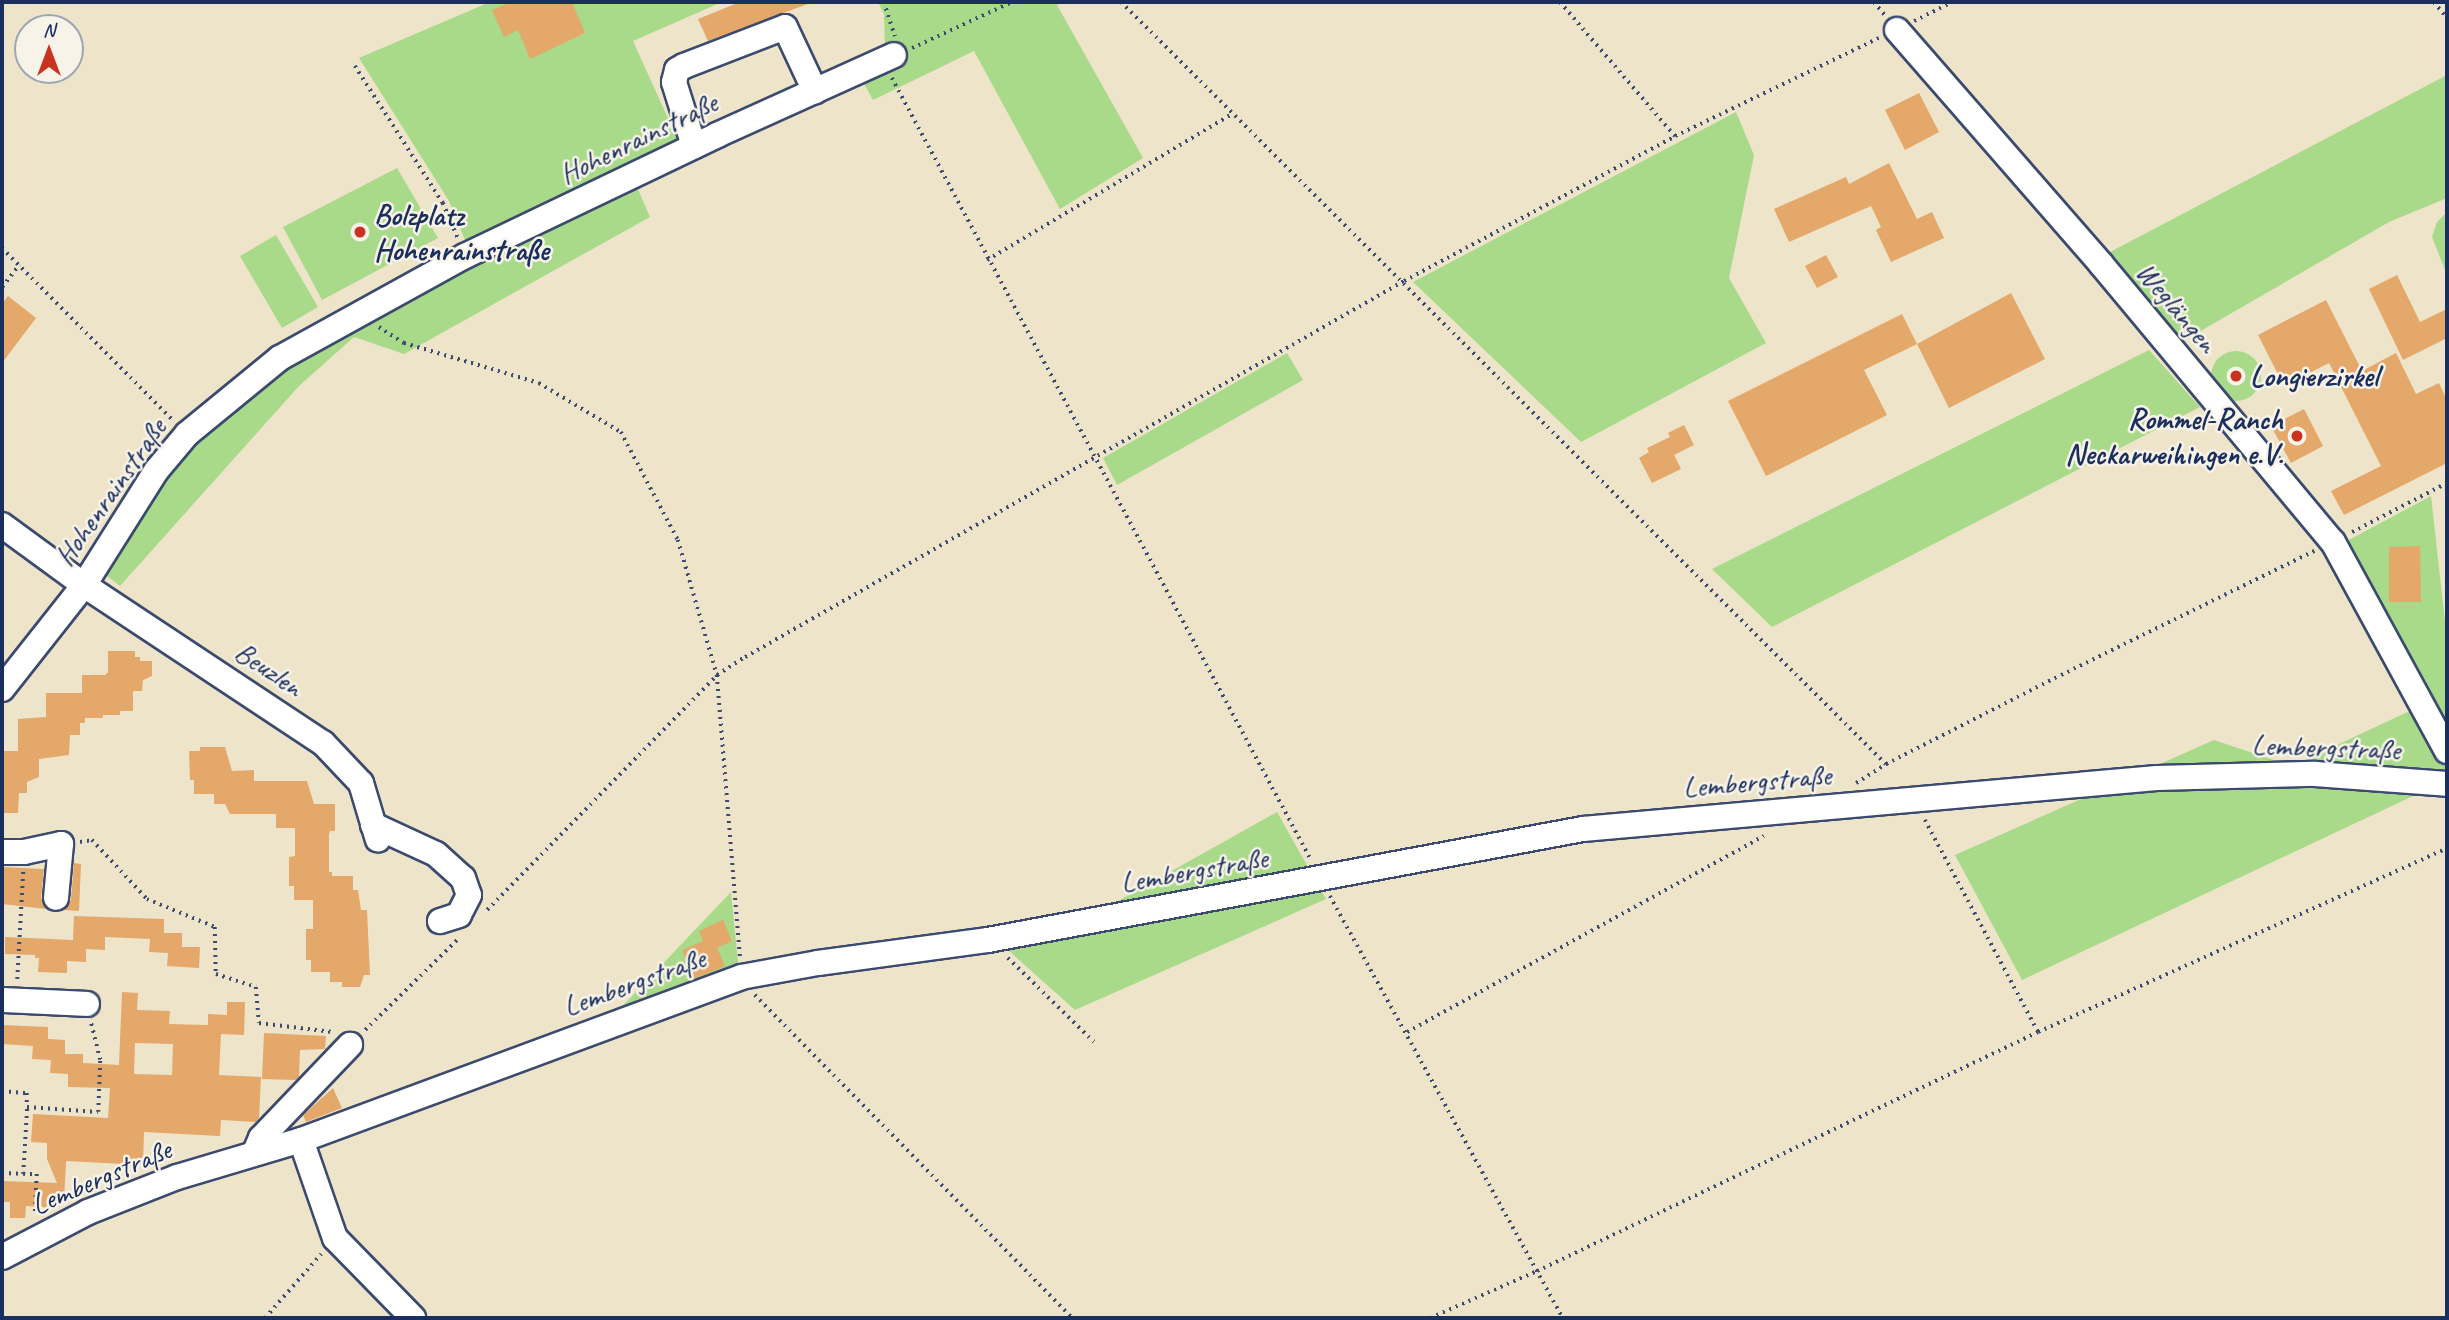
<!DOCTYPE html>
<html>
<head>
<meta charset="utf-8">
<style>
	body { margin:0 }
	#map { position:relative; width:2449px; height:1320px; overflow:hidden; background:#eee4c9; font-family:Caveat,sans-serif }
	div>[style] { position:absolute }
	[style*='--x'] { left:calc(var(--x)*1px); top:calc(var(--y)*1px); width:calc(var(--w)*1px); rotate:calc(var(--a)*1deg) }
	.green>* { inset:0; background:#a8da89 }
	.round { border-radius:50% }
	.building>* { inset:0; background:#e3a86a }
	.path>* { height:3.5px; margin-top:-1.75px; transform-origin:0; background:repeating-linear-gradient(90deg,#3b4a6e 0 2px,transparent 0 7px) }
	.roads { filter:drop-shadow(2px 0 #3b4a6e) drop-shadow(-2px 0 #3b4a6e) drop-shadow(0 2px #3b4a6e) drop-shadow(0 -2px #3b4a6e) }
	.minor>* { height:24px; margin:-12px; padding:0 12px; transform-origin:12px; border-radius:12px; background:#fff }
	.dots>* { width:19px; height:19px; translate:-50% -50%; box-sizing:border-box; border:4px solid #f7f3e8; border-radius:50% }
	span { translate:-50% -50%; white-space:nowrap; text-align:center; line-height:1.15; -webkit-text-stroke:5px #f7f3e8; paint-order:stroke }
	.street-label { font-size:30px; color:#1b2f5e }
	.poi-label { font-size:30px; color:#1b2f5e; font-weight:700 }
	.left { translate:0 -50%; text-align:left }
	.right { translate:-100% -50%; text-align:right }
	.frame { position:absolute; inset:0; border:4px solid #1b2f5e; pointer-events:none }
	.north { position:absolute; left:14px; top:14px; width:70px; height:70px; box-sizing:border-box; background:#f7f3e8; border:2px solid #9fa5b1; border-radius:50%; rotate:0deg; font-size:19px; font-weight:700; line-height:28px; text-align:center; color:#1b2f5e }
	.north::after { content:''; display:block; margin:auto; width:24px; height:32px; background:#c8321e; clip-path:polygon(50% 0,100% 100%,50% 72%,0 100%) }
</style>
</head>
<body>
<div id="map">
	<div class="green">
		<div style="clip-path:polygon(490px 2px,722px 2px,633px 41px,681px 147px,630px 171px,650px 217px,404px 354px,354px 337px,299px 386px,120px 586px,90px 563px,196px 420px,469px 250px,449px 201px,359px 58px)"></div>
		<div style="clip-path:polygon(878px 2px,1063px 2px,1057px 5px,1143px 158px,1060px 209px,974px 51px,873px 100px,854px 65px,885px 49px,884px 14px)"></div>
		<div style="clip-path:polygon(2447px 75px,2447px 198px,2389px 222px,2166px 351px,2091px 262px)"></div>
		<div style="clip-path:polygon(1736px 112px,1754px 155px,1729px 278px,1766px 343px,1581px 442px,1413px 282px)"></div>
		<div style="clip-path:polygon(397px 168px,438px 238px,322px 300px,283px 227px)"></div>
		<div style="clip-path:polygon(2447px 212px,2447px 275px,2432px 237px,2437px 222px)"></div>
		<div style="clip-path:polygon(276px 235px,318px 307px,282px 328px,240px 256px)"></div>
		<div style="clip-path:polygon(2149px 350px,2200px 407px,1772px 627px,1712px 569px)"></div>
		<div class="round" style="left:2211px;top:351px;width:50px;height:50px"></div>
		<div style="clip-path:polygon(1287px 353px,1303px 380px,1117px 485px,1103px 458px)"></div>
		<div style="clip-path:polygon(2431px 496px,2447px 639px,2447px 780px,2022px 980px,1955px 855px,2214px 740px,2292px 766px,2416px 708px,2330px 550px)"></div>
		<div style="clip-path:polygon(1277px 812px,1326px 899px,1075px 1010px,1008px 950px,1102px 910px)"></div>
		<div style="clip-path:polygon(731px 892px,739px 972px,614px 1015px)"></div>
	</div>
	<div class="building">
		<div style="clip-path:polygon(511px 2px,572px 2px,585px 33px,530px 59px,518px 30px,504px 37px,492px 10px)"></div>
		<div style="clip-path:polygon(740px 2px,813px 2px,708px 41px,698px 19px)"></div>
		<div style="clip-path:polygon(1919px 93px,1939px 132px,1905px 150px,1885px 110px)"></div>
		<div style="clip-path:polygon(1889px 163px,1917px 219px,1932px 212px,1944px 238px,1891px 262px,1876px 230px,1881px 227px,1871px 206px,1789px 242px,1774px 209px,1846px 177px,1849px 184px)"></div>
		<div style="clip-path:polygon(1826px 255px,1838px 277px,1817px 288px,1805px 266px)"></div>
		<div style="clip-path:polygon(2397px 275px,2420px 322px,2447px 309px,2447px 338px,2403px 360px,2369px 289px)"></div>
		<div style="clip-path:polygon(2011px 293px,2045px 359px,1949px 408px,1917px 344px)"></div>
		<div style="clip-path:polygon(8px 296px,36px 318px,2px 363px,2px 304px)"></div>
		<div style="clip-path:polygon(2326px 300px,2362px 371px,2396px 353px,2416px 394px,2439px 383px,2447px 400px,2447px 463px,2344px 515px,2331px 491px,2381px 466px,2329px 363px,2284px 386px,2258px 335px)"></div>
		<div style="clip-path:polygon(1902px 314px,1917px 344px,1864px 370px,1887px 415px,1766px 476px,1728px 401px)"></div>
		<div style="clip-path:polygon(2304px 409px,2323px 446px,2291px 463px,2271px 426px)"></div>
		<div style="clip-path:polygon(1684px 425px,1694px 445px,1674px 455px,1681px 469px,1652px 483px,1639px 458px,1649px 452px,1647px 448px,1670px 437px,1668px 433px)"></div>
		<div style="clip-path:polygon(2420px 546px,2421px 602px,2389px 602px,2389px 547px)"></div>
		<div style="clip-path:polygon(108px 651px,135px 651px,135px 657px,140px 657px,140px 661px,152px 661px,152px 676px,143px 680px,142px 691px,133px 691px,133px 711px,120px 711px,120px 715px,103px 715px,103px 718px,85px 718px,85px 723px,80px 723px,80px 735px,70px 735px,69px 755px,39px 759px,39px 777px,27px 782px,27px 793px,19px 793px,18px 813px,2px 813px,2px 751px,18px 751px,18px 719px,46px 717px,46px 693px,82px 693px,82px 675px,105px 675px,108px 672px)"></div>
		<div style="clip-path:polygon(200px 747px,225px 747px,232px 771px,254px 770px,254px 781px,307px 781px,314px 804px,335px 804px,335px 831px,330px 831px,329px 835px,329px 872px,332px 872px,332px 876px,353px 876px,353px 890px,358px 890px,361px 910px,367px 910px,370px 975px,364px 975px,360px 987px,342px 987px,342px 982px,330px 982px,330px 972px,311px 972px,311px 960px,306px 960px,306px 929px,313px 929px,313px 900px,294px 900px,294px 886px,289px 886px,289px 857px,295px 856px,295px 828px,276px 828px,276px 814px,230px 814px,225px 804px,214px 804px,214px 794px,194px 794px,194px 780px,190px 780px,189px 751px,200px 751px)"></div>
		<div style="clip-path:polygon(74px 863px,81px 864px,79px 911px,64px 910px,71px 900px)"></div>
		<div style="clip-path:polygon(2px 867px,44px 869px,41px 897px,46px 909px,2px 904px)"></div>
		<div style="clip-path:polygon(74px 916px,164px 919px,164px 933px,182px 933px,182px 947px,200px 947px,199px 968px,167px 966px,168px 953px,149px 952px,150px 939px,105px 937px,105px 950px,86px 949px,86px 962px,67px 961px,67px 973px,38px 972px,39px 958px,35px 958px,35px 955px,5px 954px,5px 937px,73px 940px)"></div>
		<div style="clip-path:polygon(723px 920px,732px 941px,717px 948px,725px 966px,694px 979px,682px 950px,703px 941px,699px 931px)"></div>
		<div style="clip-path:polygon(evenodd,122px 992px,138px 993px,137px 1010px,170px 1011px,169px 1024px,208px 1025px,208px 1014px,227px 1015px,227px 1002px,245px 1002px,244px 1035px,221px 1034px,219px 1075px,261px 1077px,259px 1118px,256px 1122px,221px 1120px,220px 1136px,144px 1132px,143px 1165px,66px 1161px,64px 1202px,54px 1202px,54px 1208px,26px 1206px,25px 1218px,10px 1218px,10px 1202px,2px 1202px,2px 1181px,57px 1183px,47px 1159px,47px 1143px,31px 1142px,33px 1114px,108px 1118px,110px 1088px,68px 1087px,68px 1074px,50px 1073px,51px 1060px,32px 1059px,33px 1046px,2px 1044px,2px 1025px,48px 1027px,48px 1039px,65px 1040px,65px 1054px,83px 1054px,83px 1063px,119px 1065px,122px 992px,135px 1043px,173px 1044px,172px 1075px,134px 1074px,135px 1043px)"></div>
		<div style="clip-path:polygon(264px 1033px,326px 1036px,325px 1049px,300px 1050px,299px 1077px,296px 1080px,262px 1079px)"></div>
		<div style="clip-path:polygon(333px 1088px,342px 1108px,306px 1122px,303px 1115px)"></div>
	</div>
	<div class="path">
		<div style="--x:884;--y:2;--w:36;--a:72"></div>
		<div style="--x:1121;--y:2;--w:1080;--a:44.89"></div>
		<div style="--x:1560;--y:2;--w:177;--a:49.4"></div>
		<div style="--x:1874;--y:2;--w:17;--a:50"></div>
		<div style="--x:2434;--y:2;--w:21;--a:51"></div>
		<div style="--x:1914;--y:21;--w:42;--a:-26.6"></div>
		<div style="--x:912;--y:48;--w:110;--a:-24.7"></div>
		<div style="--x:355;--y:66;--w:163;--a:57.3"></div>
		<div style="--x:443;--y:203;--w:38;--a:67"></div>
		<div style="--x:892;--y:78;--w:885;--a:61.81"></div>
		<div style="--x:2;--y:248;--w:243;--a:45.2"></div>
		<div style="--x:987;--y:260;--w:285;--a:-30.8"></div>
		<div style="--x:2;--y:287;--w:28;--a:-52"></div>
		<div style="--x:379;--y:327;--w:30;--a:33"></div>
		<div style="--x:404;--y:343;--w:141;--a:16.5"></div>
		<div style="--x:539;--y:383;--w:96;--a:30.9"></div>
		<div style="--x:621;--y:432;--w:122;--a:62.2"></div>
		<div style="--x:678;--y:540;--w:141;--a:73.9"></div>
		<div style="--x:717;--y:675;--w:283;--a:85.3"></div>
		<div style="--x:2352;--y:532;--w:107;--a:-27.3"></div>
		<div style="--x:1856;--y:783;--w:36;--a:-32"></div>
		<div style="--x:1886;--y:764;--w:196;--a:-27"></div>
		<div style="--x:2061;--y:675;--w:282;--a:-26.1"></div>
		<div style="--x:1925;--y:820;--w:240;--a:61.9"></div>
		<div style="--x:80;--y:842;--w:12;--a:-9"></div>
		<div style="--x:92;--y:840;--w:81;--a:47"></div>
		<div style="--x:147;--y:899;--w:74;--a:22.4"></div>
		<div style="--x:215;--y:927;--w:47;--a:88.8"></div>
		<div style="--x:216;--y:974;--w:42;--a:18"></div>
		<div style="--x:256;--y:987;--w:36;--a:85"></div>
		<div style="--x:259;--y:1023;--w:74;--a:7"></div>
		<div style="--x:1330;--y:896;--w:482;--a:61.1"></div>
		<div style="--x:487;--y:910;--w:329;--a:-45.6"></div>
		<div style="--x:717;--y:675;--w:33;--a:-33"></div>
		<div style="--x:745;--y:657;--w:759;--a:-29.71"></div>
		<div style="--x:1404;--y:281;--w:307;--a:-28.1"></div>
		<div style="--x:1675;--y:136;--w:226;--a:-25.7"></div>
		<div style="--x:1008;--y:958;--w:120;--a:44.3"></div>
		<div style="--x:17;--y:979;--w:107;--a:-86.8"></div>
		<div style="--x:755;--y:995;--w:453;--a:45.5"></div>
		<div style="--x:365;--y:1030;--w:132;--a:-44.4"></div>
		<div style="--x:1407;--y:1032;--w:407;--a:-28.8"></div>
		<div style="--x:2;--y:1091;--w:25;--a:5"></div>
		<div style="--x:27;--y:1093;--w:14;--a:90"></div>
		<div style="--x:27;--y:1107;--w:71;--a:4"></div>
		<div style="--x:98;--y:1112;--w:52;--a:-87.8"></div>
		<div style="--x:100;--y:1060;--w:38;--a:-104"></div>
		<div style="--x:2;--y:1173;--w:35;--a:2"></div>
		<div style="--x:37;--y:1174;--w:42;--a:92.7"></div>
		<div style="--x:23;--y:1174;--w:67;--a:-86.6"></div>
		<div style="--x:265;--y:1318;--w:85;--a:-48.8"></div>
		<div style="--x:1430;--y:1318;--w:117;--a:-23.7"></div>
		<div style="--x:1537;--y:1271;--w:555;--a:-25.5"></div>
		<div style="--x:2038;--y:1032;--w:448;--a:-24.2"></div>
	</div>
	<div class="roads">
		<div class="minor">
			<div style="--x:1897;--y:30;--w:310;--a:48.9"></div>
			<div style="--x:2101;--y:264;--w:362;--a:50.2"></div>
			<div style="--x:2333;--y:542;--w:238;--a:61.4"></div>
			<div style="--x:694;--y:146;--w:67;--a:-107.4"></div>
			<div style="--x:674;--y:82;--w:12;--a:-76"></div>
			<div style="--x:677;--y:70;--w:8;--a:-30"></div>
			<div style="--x:684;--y:66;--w:108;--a:-21.1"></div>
			<div style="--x:785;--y:27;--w:71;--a:64.9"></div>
			<div style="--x:2;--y:525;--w:102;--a:36.2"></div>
			<div style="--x:84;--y:585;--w:287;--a:33.5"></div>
			<div style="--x:323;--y:743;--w:55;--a:46.5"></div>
			<div style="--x:361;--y:783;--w:59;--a:73.4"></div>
			<div style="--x:2;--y:689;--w:132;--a:-51.7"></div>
			<div style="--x:84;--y:585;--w:135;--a:-57.7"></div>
			<div style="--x:156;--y:471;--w:48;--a:-50"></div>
			<div style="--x:187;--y:434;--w:120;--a:-39.3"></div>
			<div style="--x:280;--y:358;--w:211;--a:-28.9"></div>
			<div style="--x:465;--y:256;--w:280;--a:-25.6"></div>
			<div style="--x:717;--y:135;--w:194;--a:-24.3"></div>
			<div style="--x:373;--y:825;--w:69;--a:24.7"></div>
			<div style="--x:436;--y:854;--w:36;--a:42"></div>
			<div style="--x:463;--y:878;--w:18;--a:71"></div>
			<div style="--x:469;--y:895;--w:22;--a:117"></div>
			<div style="--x:459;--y:915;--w:20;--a:162"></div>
			<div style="--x:2;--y:852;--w:22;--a:0"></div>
			<div style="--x:24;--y:852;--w:38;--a:-12"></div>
			<div style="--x:61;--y:844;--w:54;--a:95.3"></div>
			<div style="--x:2;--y:1000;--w:85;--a:2.7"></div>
			<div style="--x:301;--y:1140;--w:104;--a:70.9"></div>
			<div style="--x:335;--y:1238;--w:112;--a:45.7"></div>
			<div style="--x:255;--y:1152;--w:15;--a:-67"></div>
			<div style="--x:261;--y:1138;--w:129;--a:-46.3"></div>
			<div style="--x:2;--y:1257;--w:97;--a:-27.6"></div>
			<div style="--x:88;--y:1212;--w:96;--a:-21.5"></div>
			<div style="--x:177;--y:1177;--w:129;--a:-16.6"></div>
			<div style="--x:301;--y:1140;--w:469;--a:-20.3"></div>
			<div style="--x:741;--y:977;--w:78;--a:-10.3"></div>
			<div style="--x:818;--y:963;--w:172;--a:-7.7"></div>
			<div style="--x:988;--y:940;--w:605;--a:-10.57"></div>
			<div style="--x:1583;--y:829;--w:576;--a:-5.08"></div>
			<div style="--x:2157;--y:778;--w:158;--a:-1.5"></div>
			<div style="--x:2315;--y:774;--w:132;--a:4.3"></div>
		</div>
	</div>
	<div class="dots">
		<div style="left:360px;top:232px;background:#c8321e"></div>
		<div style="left:2236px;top:376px;background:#c8321e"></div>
		<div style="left:2297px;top:436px;background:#c8321e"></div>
	</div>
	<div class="street-label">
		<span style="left:638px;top:138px;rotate:-26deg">Hohenrainstraße</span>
		<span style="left:2177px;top:307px;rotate:50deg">Weglängen</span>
		<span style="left:110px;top:492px;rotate:-55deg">Hohenrainstraße</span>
		<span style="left:269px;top:669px;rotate:34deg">Beuzlen</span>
		<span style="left:2326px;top:747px;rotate:2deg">Lembergstraße</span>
		<span style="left:1757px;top:781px;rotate:-5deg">Lembergstraße</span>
		<span style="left:1194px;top:870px;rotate:-10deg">Lembergstraße</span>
		<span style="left:634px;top:982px;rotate:-20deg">Lembergstraße</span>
		<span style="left:101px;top:1177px;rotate:-23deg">Lembergstraße</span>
	</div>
	<div class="poi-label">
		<span class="left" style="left:374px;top:232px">Bolzplatz<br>Hohenrainstraße</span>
		<span class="left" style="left:2250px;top:376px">Longierzirkel</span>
		<span class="right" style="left:2283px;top:436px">Rommel-Ranch<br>Neckarweihingen e.V.</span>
	</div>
	<div class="frame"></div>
	<div class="north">N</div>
</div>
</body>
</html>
